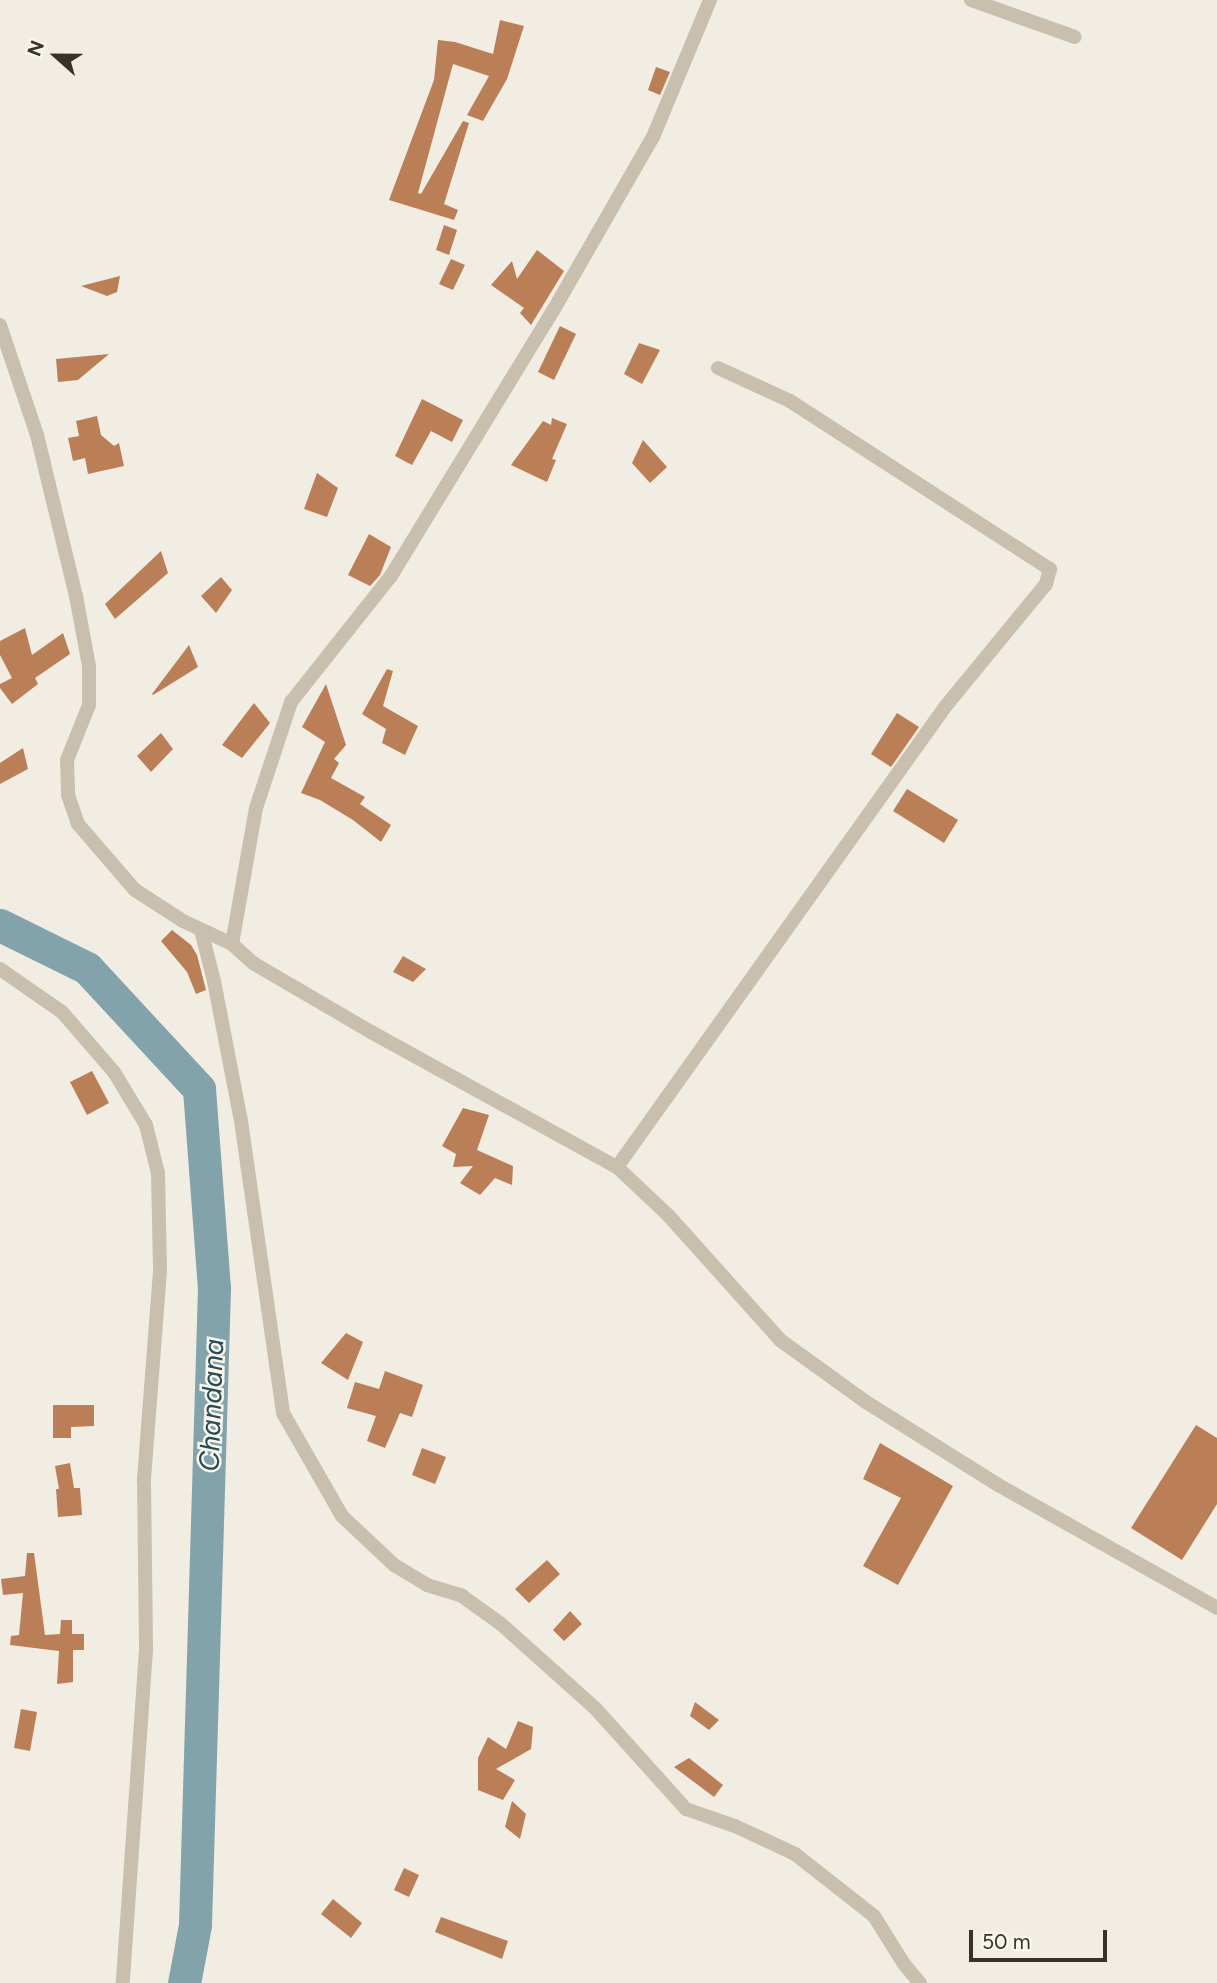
<!DOCTYPE html>
<html>
<head>
<meta charset="utf-8">
<style>
  body { margin:0 }
  #map { position:relative; width:1217px; height:1983px; overflow:hidden; background:#f1ede2; font-family:Figtree,sans-serif }
  div>[style] { position:absolute }
  .river>* { height:33px; margin:-16.5px; padding:0 16.5px; transform-origin:16.5px; border-radius:16.5px; background:#83a3ac }
  .building>* { inset:0; background:#ba7f56 }
  .minor>* { height:14px; margin:-7px; padding:0 7px; transform-origin:7px; border-radius:7px; background:#c9bfae }
  span { translate:-50% -50%; white-space:nowrap; text-align:center; line-height:1.15; -webkit-text-stroke:5px #f9f6ee; paint-order:stroke }
  .water-label { font-size:28px; color:#254b56; font-style:italic }
  .north { position:absolute; left:21px; top:21px; width:70px; height:70px; -webkit-text-stroke:5px #f9f6ee; paint-order:stroke; rotate:291deg; font-size:19px; font-weight:700; line-height:28px; text-align:center; color:#38322c }
  .north::after { content:''; display:block; margin:auto; width:24px; height:32px; background:#38322c; clip-path:polygon(50% 0,100% 100%,50% 72%,0 100%) }
  .scale { position:absolute; left:969px; top:1930px; width:138px; height:32px; box-sizing:border-box; border:4px solid #38322c; border-top:0; padding-left:9px; font-size:21px; line-height:24px; white-space:nowrap; color:#38322c; -webkit-text-stroke:5px #f9f6ee; paint-order:stroke }
</style>
</head>
<body>
<div id="map">
  <div class="river">
    <div style="left:0;top:925px;width:97px;rotate:26.3deg"></div>
    <div style="left:87px;top:968px;width:165px;rotate:47.2deg"></div>
    <div style="left:199px;top:1089px;width:200px;rotate:85.7deg"></div>
    <div style="left:214px;top:1288px;width:637px;rotate:91.71deg"></div>
    <div style="left:195px;top:1925px;width:59px;rotate:100.7deg"></div>
  </div>
  <div class="building">
    <div style="clip-path:polygon(500px 20px,524px 26px,507px 79px,483px 121px,467px 115px,489px 76px,453px 64px,418px 193px,421px 194px,463px 121px,469px 123px,444px 204px,458px 210px,454px 220px,389px 200px,434px 80px,438px 40px,455px 42px,493px 54px)"></div>
    <div style="clip-path:polygon(656px 67px,670px 72px,660px 95px,648px 90px)"></div>
    <div style="clip-path:polygon(444px 225px,457px 230px,449px 255px,436px 250px)"></div>
    <div style="clip-path:polygon(537px 250px,564px 271px,531px 325px,520px 313px,524px 308px,491px 285px,512px 261px,517px 279px)"></div>
    <div style="clip-path:polygon(451px 259px,465px 265px,453px 290px,439px 284px)"></div>
    <div style="clip-path:polygon(120px 276px,117px 292px,107px 296px,81px 286px)"></div>
    <div style="clip-path:polygon(560px 326px,576px 334px,554px 380px,538px 372px)"></div>
    <div style="clip-path:polygon(639px 343px,660px 350px,642px 384px,624px 374px)"></div>
    <div style="clip-path:polygon(109px 354px,78px 380px,58px 382px,56px 359px)"></div>
    <div style="clip-path:polygon(422px 399px,463px 420px,452px 442px,431px 431px,412px 465px,395px 456px)"></div>
    <div style="clip-path:polygon(97px 416px,101px 435px,114px 446px,119px 443px,124px 466px,88px 474px,85px 458px,73px 461px,68px 438px,79px 436px,76px 421px)"></div>
    <div style="clip-path:polygon(552px 418px,567px 424px,552px 459px,556px 460px,547px 482px,511px 465px,543px 421px,551px 425px)"></div>
    <div style="clip-path:polygon(643px 440px,667px 467px,650px 483px,632px 463px)"></div>
    <div style="clip-path:polygon(317px 473px,338px 488px,327px 517px,304px 509px)"></div>
    <div style="clip-path:polygon(369px 534px,391px 547px,380px 575px,370px 586px,348px 575px)"></div>
    <div style="clip-path:polygon(161px 551px,168px 573px,115px 619px,105px 604px)"></div>
    <div style="clip-path:polygon(221px 577px,232px 590px,216px 613px,201px 596px)"></div>
    <div style="clip-path:polygon(25px 628px,32px 655px,63px 633px,70px 654px,35px 678px,38px 684px,12px 704px,0 688px,0 684px,12px 678px,0 655px,0 641px)"></div>
    <div style="clip-path:polygon(189px 645px,198px 667px,153px 695px,152px 694px)"></div>
    <div style="clip-path:polygon(387px 669px,393px 671px,383px 706px,418px 726px,405px 755px,382px 743px,386px 729px,362px 714px)"></div>
    <div style="clip-path:polygon(326px 684px,346px 745px,334px 759px,339px 763px,331px 778px,365px 797px,360px 804px,391px 825px,381px 842px,353px 820px,320px 800px,301px 793px,325px 742px,302px 727px)"></div>
    <div style="clip-path:polygon(254px 703px,270px 723px,242px 758px,222px 745px)"></div>
    <div style="clip-path:polygon(897px 713px,919px 727px,891px 767px,871px 754px)"></div>
    <div style="clip-path:polygon(161px 733px,173px 749px,151px 772px,137px 756px)"></div>
    <div style="clip-path:polygon(23px 748px,28px 769px,0 784px,0 763px)"></div>
    <div style="clip-path:polygon(907px 789px,958px 820px,944px 843px,893px 811px)"></div>
    <div style="clip-path:polygon(172px 930px,191px 945px,197px 955px,206px 990px,196px 994px,187px 972px,161px 941px)"></div>
    <div style="clip-path:polygon(403px 956px,426px 969px,413px 982px,393px 972px)"></div>
    <div style="clip-path:polygon(92px 1071px,109px 1103px,87px 1115px,70px 1082px)"></div>
    <div style="clip-path:polygon(463px 1108px,489px 1115px,477px 1150px,513px 1166px,512px 1185px,495px 1178px,480px 1195px,460px 1183px,473px 1166px,453px 1167px,456px 1154px,442px 1146px)"></div>
    <div style="clip-path:polygon(346px 1333px,363px 1342px,348px 1380px,321px 1363px)"></div>
    <div style="clip-path:polygon(385px 1371px,423px 1385px,412px 1417px,400px 1413px,385px 1448px,367px 1441px,376px 1416px,347px 1408px,355px 1382px,379px 1389px)"></div>
    <div style="clip-path:polygon(53px 1405px,94px 1405px,94px 1426px,71px 1427px,71px 1438px,53px 1438px)"></div>
    <div style="clip-path:polygon(1196px 1425px,1217px 1438px,1217px 1504px,1182px 1560px,1131px 1528px)"></div>
    <div style="clip-path:polygon(880px 1443px,953px 1486px,898px 1585px,863px 1566px,901px 1498px,863px 1479px)"></div>
    <div style="clip-path:polygon(422px 1448px,446px 1457px,435px 1484px,412px 1475px)"></div>
    <div style="clip-path:polygon(70px 1463px,74px 1488px,80px 1488px,82px 1515px,58px 1517px,56px 1489px,59px 1489px,55px 1466px)"></div>
    <div style="clip-path:polygon(27px 1553px,34px 1553px,45px 1635px,60px 1634px,61px 1620px,72px 1620px,72px 1634px,84px 1634px,84px 1650px,73px 1650px,73px 1682px,57px 1684px,59px 1651px,10px 1645px,11px 1636px,19px 1635px,23px 1593px,3px 1595px,1px 1579px,25px 1576px)"></div>
    <div style="clip-path:polygon(547px 1560px,560px 1574px,529px 1603px,515px 1589px)"></div>
    <div style="clip-path:polygon(570px 1611px,582px 1624px,564px 1641px,553px 1630px)"></div>
    <div style="clip-path:polygon(695px 1702px,719px 1720px,709px 1730px,690px 1716px)"></div>
    <div style="clip-path:polygon(21px 1709px,37px 1712px,30px 1751px,14px 1748px)"></div>
    <div style="clip-path:polygon(518px 1721px,533px 1727px,531px 1749px,496px 1769px,515px 1780px,503px 1800px,478px 1790px,478px 1758px,488px 1737px,506px 1749px)"></div>
    <div style="clip-path:polygon(689px 1758px,723px 1785px,714px 1797px,674px 1767px)"></div>
    <div style="clip-path:polygon(512px 1801px,526px 1814px,520px 1839px,505px 1827px)"></div>
    <div style="clip-path:polygon(404px 1868px,419px 1875px,409px 1897px,394px 1890px)"></div>
    <div style="clip-path:polygon(333px 1899px,362px 1923px,351px 1938px,321px 1914px)"></div>
    <div style="clip-path:polygon(441px 1917px,508px 1941px,502px 1959px,435px 1932px)"></div>
  </div>
  <div class="minor">
    <div style="left:971px;top:0;width:110px;rotate:19.6deg"></div>
    <div style="left:0;top:325px;width:116px;rotate:71.4deg"></div>
    <div style="left:37px;top:435px;width:166px;rotate:76.4deg"></div>
    <div style="left:76px;top:596px;width:71px;rotate:79.5deg"></div>
    <div style="left:89px;top:666px;width:39px;rotate:90deg"></div>
    <div style="left:89px;top:705px;width:59px;rotate:111.8deg"></div>
    <div style="left:67px;top:760px;width:35px;rotate:88deg"></div>
    <div style="left:68px;top:795px;width:31px;rotate:71deg"></div>
    <div style="left:78px;top:824px;width:87px;rotate:49.2deg"></div>
    <div style="left:135px;top:890px;width:57px;rotate:32.9deg"></div>
    <div style="left:183px;top:921px;width:54px;rotate:25.1deg"></div>
    <div style="left:232px;top:944px;width:28px;rotate:42deg"></div>
    <div style="left:253px;top:963px;width:137px;rotate:30.3deg"></div>
    <div style="left:371px;top:1032px;width:281px;rotate:28.8deg"></div>
    <div style="left:718px;top:368px;width:79px;rotate:24.6deg"></div>
    <div style="left:790px;top:401px;width:310px;rotate:32.9deg"></div>
    <div style="left:1050px;top:569px;width:16px;rotate:105deg"></div>
    <div style="left:1046px;top:584px;width:159px;rotate:129.4deg"></div>
    <div style="left:945px;top:707px;width:565px;rotate:125.49deg"></div>
    <div style="left:617px;top:1167px;width:70px;rotate:43.3deg"></div>
    <div style="left:668px;top:1215px;width:168px;rotate:48.1deg"></div>
    <div style="left:780px;top:1340px;width:106px;rotate:35.8deg"></div>
    <div style="left:866px;top:1402px;width:158px;rotate:32.1deg"></div>
    <div style="left:1000px;top:1486px;width:249px;rotate:29.3deg"></div>
    <div style="left:201px;top:930px;width:53px;rotate:75.7deg"></div>
    <div style="left:214px;top:981px;width:143px;rotate:79.1deg"></div>
    <div style="left:241px;top:1121px;width:295px;rotate:81.8deg"></div>
    <div style="left:283px;top:1413px;width:119px;rotate:60.2deg"></div>
    <div style="left:342px;top:1516px;width:71px;rotate:43.3deg"></div>
    <div style="left:394px;top:1565px;width:39px;rotate:31deg"></div>
    <div style="left:427px;top:1585px;width:37px;rotate:17deg"></div>
    <div style="left:462px;top:1596px;width:48px;rotate:35.7deg"></div>
    <div style="left:501px;top:1624px;width:126px;rotate:41.8deg"></div>
    <div style="left:595px;top:1708px;width:136px;rotate:48deg"></div>
    <div style="left:686px;top:1809px;width:52px;rotate:19.1deg"></div>
    <div style="left:735px;top:1826px;width:66px;rotate:25deg"></div>
    <div style="left:795px;top:1854px;width:100px;rotate:38.1deg"></div>
    <div style="left:874px;top:1916px;width:57px;rotate:58deg"></div>
    <div style="left:904px;top:1964px;width:25px;rotate:50deg"></div>
    <div style="left:232px;top:944px;width:138px;rotate:-80deg"></div>
    <div style="left:256px;top:808px;width:112px;rotate:-71.7deg"></div>
    <div style="left:291px;top:702px;width:161px;rotate:-51.6deg"></div>
    <div style="left:391px;top:576px;width:313px;rotate:-58.6deg"></div>
    <div style="left:554px;top:309px;width:198px;rotate:-60.1deg"></div>
    <div style="left:653px;top:137px;width:148px;rotate:-67.4deg"></div>
    <div style="left:0;top:969px;width:75px;rotate:34.7deg"></div>
    <div style="left:62px;top:1012px;width:79px;rotate:49.1deg"></div>
    <div style="left:114px;top:1072px;width:62px;rotate:58.9deg"></div>
    <div style="left:146px;top:1125px;width:49px;rotate:76deg"></div>
    <div style="left:158px;top:1173px;width:98px;rotate:88.8deg"></div>
    <div style="left:160px;top:1271px;width:211px;rotate:94.4deg"></div>
    <div style="left:144px;top:1481px;width:169px;rotate:89.3deg"></div>
    <div style="left:146px;top:1650px;width:334px;rotate:94deg"></div>
  </div>
  <div class="water-label">
    <span style="left:211px;top:1405px;rotate:-88deg">Chandana</span>
  </div>
  <div class="north">N</div>
  <div class="scale">50 m</div>
</div>
</body>
</html>
